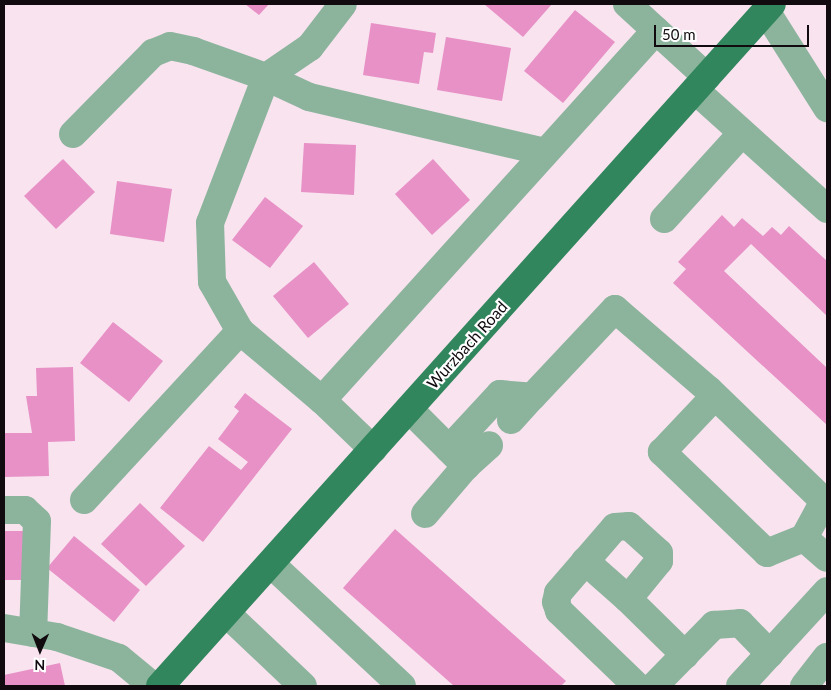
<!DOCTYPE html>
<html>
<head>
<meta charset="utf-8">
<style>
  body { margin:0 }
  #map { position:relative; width:831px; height:690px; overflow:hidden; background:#f8e3ef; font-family:Lato,sans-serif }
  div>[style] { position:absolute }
  .building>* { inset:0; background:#e791c6 }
  .minor>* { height:28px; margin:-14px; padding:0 14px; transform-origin:14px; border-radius:14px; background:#8cb49d }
  .major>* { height:28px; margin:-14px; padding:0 14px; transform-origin:14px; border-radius:14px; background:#32865d }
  span { translate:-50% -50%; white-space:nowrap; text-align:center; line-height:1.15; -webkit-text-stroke:4.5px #fff; paint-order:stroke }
  .street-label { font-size:16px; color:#110b0f }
  .frame { position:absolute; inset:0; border:5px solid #110b0f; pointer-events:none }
  .north { position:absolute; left:15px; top:625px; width:50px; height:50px; -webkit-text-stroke:4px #fff; paint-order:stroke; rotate:181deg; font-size:14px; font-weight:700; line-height:20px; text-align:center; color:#110b0f }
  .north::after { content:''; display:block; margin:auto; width:18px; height:22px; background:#110b0f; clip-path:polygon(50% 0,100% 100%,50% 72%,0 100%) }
  .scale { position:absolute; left:654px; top:25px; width:155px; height:22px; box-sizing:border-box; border:2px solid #110b0f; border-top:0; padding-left:6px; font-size:15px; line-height:18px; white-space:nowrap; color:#110b0f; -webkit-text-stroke:4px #fff; paint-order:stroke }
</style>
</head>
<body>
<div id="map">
  <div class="building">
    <div style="clip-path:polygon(245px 4px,269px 4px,259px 15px)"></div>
    <div style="clip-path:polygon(484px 4px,552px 4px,523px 37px)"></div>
    <div style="clip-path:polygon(575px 10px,615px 42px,563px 103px,524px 71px)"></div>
    <div style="clip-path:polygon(371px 23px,436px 33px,433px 53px,424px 52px,419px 84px,363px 75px)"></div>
    <div style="clip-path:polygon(446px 37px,511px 48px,502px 101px,437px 90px)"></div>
    <div style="clip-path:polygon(304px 143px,356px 145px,354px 195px,301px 192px)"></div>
    <div style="clip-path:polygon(63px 159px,95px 192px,56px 229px,24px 196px)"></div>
    <div style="clip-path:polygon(433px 159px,470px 200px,432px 235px,395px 194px)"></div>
    <div style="clip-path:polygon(117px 181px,172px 189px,164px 242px,110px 234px)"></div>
    <div style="clip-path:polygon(265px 197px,303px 226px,270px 268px,232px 240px)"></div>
    <div style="clip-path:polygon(722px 215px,734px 227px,742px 218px,763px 236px,772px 227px,781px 235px,789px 226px,827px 261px,827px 316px,751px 244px,724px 271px,827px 368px,827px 425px,673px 283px,686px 269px,678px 262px)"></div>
    <div style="clip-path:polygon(314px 262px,349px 304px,308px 338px,273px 296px)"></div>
    <div style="clip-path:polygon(113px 322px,163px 361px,129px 402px,80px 363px)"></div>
    <div style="clip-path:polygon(73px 367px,75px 441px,48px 442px,49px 476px,4px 477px,4px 433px,32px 433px,26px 396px,37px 396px,36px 368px)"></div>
    <div style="clip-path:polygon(245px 393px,292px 429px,203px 542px,160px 508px,209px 446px,241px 470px,248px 462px,218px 439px,239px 411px,234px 407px)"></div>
    <div style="clip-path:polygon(140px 503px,185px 546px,146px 586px,101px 544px)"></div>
    <div style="clip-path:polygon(395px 529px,566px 681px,561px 686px,454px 686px,343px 588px)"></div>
    <div style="clip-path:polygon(4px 531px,26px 531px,27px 580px,4px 580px)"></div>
    <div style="clip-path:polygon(74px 536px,140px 590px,114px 622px,47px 568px)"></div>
    <div style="clip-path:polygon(60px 663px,65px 686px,4px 686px,4px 675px)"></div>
  </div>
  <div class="minor">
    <div style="left:627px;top:4px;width:108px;rotate:42.4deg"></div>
    <div style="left:766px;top:11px;width:115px;rotate:57.8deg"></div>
    <div style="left:695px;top:90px;width:178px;rotate:42deg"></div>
    <div style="left:73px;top:134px;width:114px;rotate:-45.4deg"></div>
    <div style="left:153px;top:53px;width:18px;rotate:-22deg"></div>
    <div style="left:170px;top:46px;width:24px;rotate:12deg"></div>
    <div style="left:193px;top:51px;width:77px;rotate:19.6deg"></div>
    <div style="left:266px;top:77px;width:53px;rotate:-34.3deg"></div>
    <div style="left:310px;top:47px;width:54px;rotate:-52.5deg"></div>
    <div style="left:664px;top:219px;width:116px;rotate:-47.8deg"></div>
    <div style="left:240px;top:331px;width:56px;rotate:-119.7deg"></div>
    <div style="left:212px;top:282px;width:59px;rotate:-91.9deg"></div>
    <div style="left:210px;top:223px;width:156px;rotate:-69deg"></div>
    <div style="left:266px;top:77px;width:47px;rotate:24.9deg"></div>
    <div style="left:309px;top:97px;width:242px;rotate:13.1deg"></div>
    <div style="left:322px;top:400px;width:71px;rotate:43.9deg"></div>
    <div style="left:409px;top:409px;width:81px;rotate:45deg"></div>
    <div style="left:466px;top:466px;width:63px;rotate:130.5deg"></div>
    <div style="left:511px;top:420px;width:31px;rotate:-48deg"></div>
    <div style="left:449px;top:449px;width:75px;rotate:-47.2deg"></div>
    <div style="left:500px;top:394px;width:32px;rotate:5deg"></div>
    <div style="left:532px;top:397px;width:121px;rotate:-46.7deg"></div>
    <div style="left:615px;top:309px;width:124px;rotate:40.8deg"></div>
    <div style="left:709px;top:390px;width:160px;rotate:44deg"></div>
    <div style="left:824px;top:501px;width:42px;rotate:118.4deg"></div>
    <div style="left:804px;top:538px;width:40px;rotate:158deg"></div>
    <div style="left:767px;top:553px;width:146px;rotate:-136.1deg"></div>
    <div style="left:662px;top:452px;width:77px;rotate:-46.6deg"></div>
    <div style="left:466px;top:466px;width:31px;rotate:-42deg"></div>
    <div style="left:84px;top:500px;width:230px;rotate:-47.3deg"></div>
    <div style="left:240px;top:331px;width:107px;rotate:40.1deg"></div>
    <div style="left:322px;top:400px;width:498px;rotate:-47.9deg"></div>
    <div style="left:4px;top:510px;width:21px"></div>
    <div style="left:25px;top:510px;width:16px;rotate:43deg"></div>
    <div style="left:37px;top:521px;width:112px;rotate:92deg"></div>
    <div style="left:804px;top:538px;width:30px;rotate:41deg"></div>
    <div style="left:585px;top:561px;width:57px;rotate:41.5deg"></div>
    <div style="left:271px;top:564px;width:179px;rotate:43deg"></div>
    <div style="left:226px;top:613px;width:106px;rotate:43.5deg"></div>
    <div style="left:4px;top:628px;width:54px;rotate:9.6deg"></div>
    <div style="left:57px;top:637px;width:65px;rotate:18.7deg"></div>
    <div style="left:119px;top:658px;width:44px;rotate:39.5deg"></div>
    <div style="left:637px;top:686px;width:108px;rotate:-136.1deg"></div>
    <div style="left:559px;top:611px;width:9px;rotate:-108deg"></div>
    <div style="left:556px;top:602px;width:9px;rotate:-77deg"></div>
    <div style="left:558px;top:593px;width:87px;rotate:-49.2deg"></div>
    <div style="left:615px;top:527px;width:14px;rotate:-4deg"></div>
    <div style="left:629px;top:526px;width:40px;rotate:42deg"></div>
    <div style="left:659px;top:553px;width:8px;rotate:90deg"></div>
    <div style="left:659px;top:561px;width:49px;rotate:129.2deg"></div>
    <div style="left:628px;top:599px;width:80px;rotate:44.5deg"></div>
    <div style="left:654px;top:686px;width:86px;rotate:-45.5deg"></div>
    <div style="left:714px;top:625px;width:26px;rotate:-4deg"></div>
    <div style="left:740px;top:623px;width:43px;rotate:45.9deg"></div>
    <div style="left:740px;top:686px;width:129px;rotate:-47.5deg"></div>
    <div style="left:804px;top:686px;width:37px;rotate:-52deg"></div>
  </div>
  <div class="major">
    <div style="left:160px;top:686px;width:916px;rotate:-48.1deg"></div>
  </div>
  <div class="street-label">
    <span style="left:467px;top:345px;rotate:-48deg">Wurzbach Road</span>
  </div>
  <div class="frame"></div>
  <div class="north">N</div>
  <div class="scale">50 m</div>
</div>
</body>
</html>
